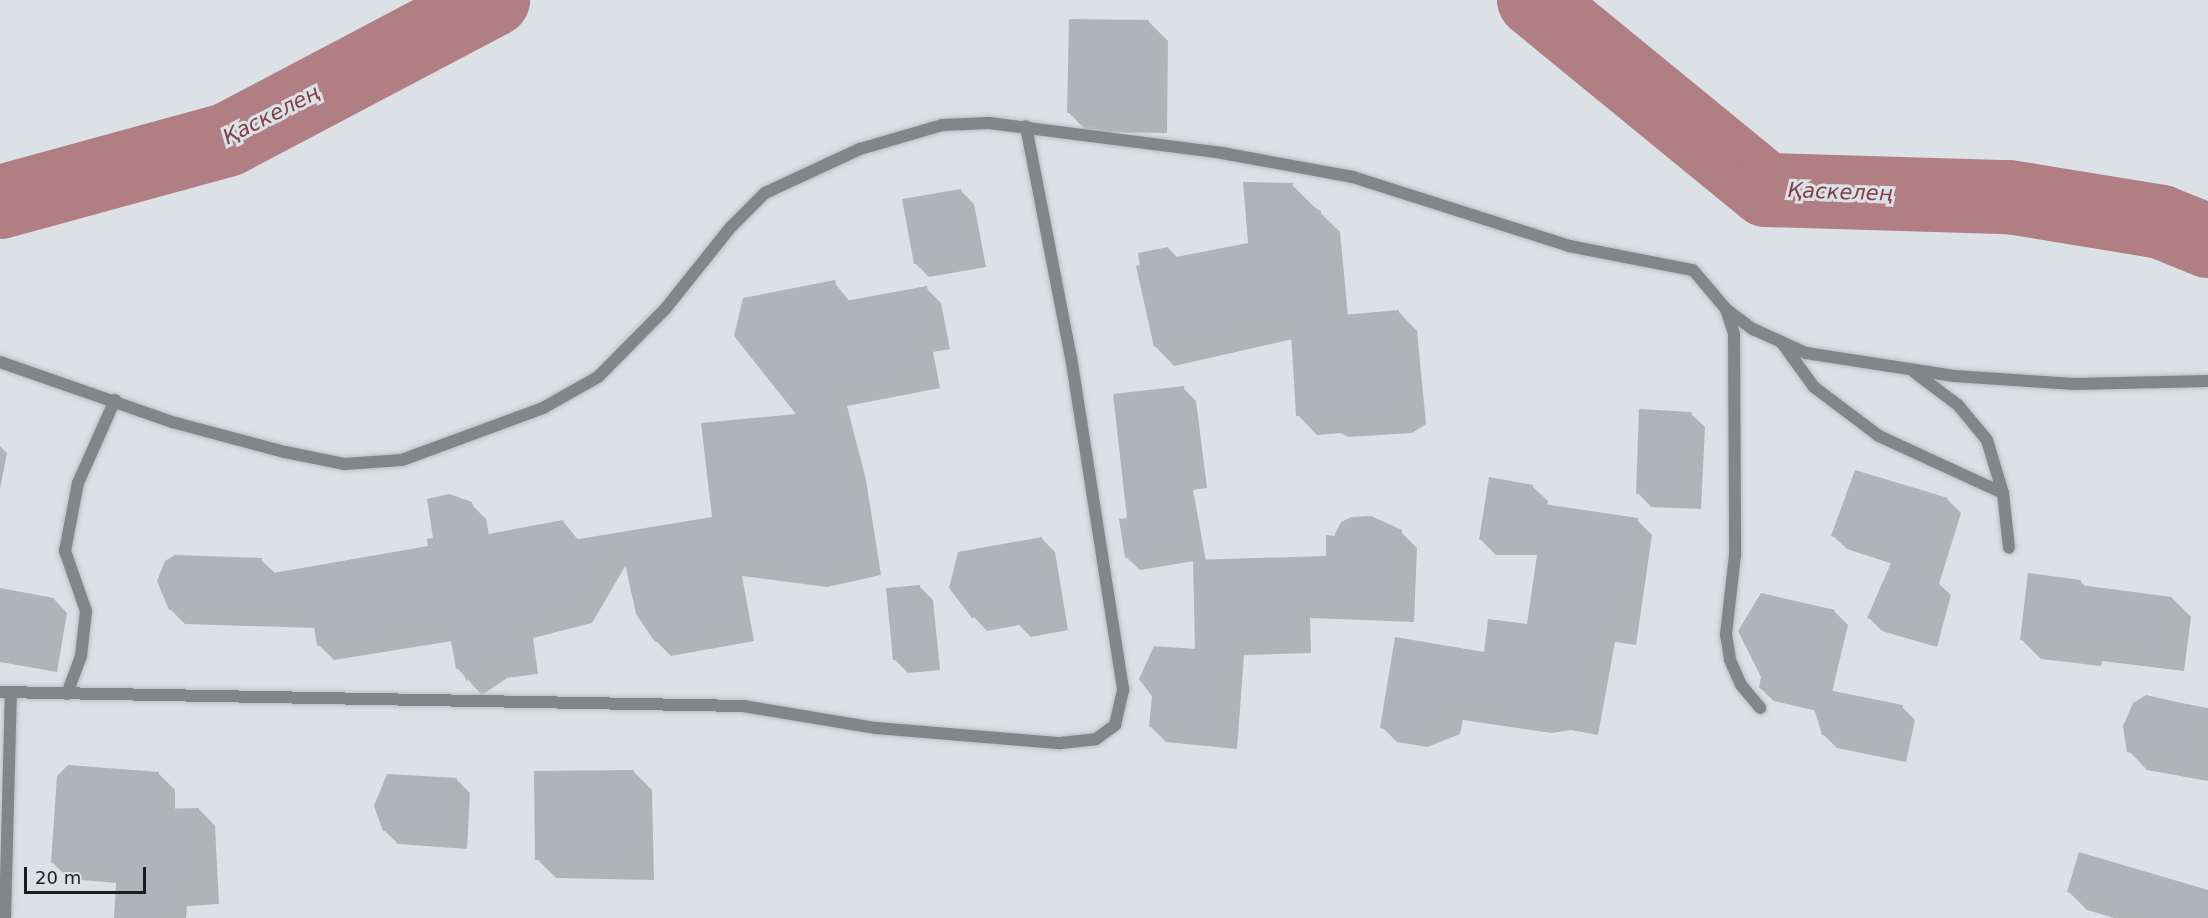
<!DOCTYPE html>
<html>
<head>
<meta charset="utf-8">
<style>
  body { margin:0 }
  #map { position:relative; width:2208px; height:918px; overflow:hidden; background:#dce1e5; font-family:"DejaVu Sans",sans-serif }
  div>[style] { position:absolute }
  .shadow>* { inset:0; background:#0003 }
  .river>* { height:74px; margin:-37px; padding:0 37px; transform-origin:37px; border-radius:37px; background:#b07e83 }
  .building>* { inset:0; background:#b0b4b8 }
  .roads { filter:drop-shadow(0 0 2px #b9bec1) drop-shadow(0 0 2px #b9bec1) }
  .minor>* { height:12px; margin:-6px; padding:0 6px; transform-origin:6px; border-radius:6px; background:#838587 }
  span { translate:-50% -50%; white-space:nowrap; text-align:center; line-height:1.15; -webkit-text-stroke:6px #dce1e5; paint-order:stroke }
  .water-label { font-size:21px; color:#823e48; font-style:italic }
  .scale { position:absolute; left:24px; top:867px; width:122px; height:27px; box-sizing:border-box; border:3px solid #1c1d1f; border-top:0; padding-left:8px; font-size:18px; line-height:21px; white-space:nowrap; color:#1c1d1f; -webkit-text-stroke:4px #dce1e5; paint-order:stroke }
</style>
</head>
<body>
<div id="map">
  <div class="shadow">
    <div style="clip-path:polygon(1149px 22px,1168px 41px,1167px 133px,1088px 132px,1069px 113px)"></div>
    <div style="clip-path:polygon(1292px 185px,1340px 232px,1348px 316px,1398px 311px,1417px 331px,1426px 424px,1412px 433px,1348px 437px,1341px 433px,1317px 435px,1298px 415px,1293px 339px,1174px 366px,1155px 346px,1168px 248px,1178px 258px,1249px 244px)"></div>
    <div style="clip-path:polygon(961px 191px,974px 204px,986px 267px,929px 277px,915px 263px)"></div>
    <div style="clip-path:polygon(834px 282px,850px 302px,926px 288px,941px 303px,950px 349px,933px 352px,940px 388px,847px 406px,866px 480px,881px 575px,827px 587px,742px 576px,754px 641px,671px 656px,656px 641px,627px 563px,592px 623px,533px 638px,538px 674px,507px 678px,482px 695px,457px 668px,452px 641px,334px 660px,319px 645px,316px 628px,185px 624px,170px 609px,261px 560px,276px 574px,429px 547px,471px 504px,486px 519px,489px 535px,563px 521px,579px 541px,714px 518px,799px 415px)"></div>
    <div style="clip-path:polygon(1183px 388px,1196px 401px,1207px 488px,1193px 490px,1206px 561px,1327px 558px,1401px 532px,1417px 548px,1414px 622px,1310px 618px,1311px 653px,1244px 655px,1237px 749px,1166px 742px,1150px 726px,1196px 650px,1194px 561px,1140px 570px,1126px 557px,1129px 519px)"></div>
    <div style="clip-path:polygon(1691px 414px,1705px 427px,1701px 509px,1651px 507px,1638px 493px)"></div>
    <div style="clip-path:polygon(0 446px,7px 453px,0 489px)"></div>
    <div style="clip-path:polygon(1856px 472px,1948px 500px,1961px 513px,1939px 584px,1951px 595px,1937px 647px,1882px 631px,1869px 618px,1893px 564px,1847px 549px,1833px 536px)"></div>
    <div style="clip-path:polygon(1532px 486px,1548px 501px,1547px 506px,1637px 520px,1652px 535px,1636px 645px,1615px 642px,1598px 735px,1571px 730px,1552px 733px,1463px 720px,1460px 734px,1427px 747px,1397px 742px,1382px 727px,1528px 626px,1538px 555px,1496px 555px,1481px 540px)"></div>
    <div style="clip-path:polygon(1042px 539px,1055px 552px,1068px 630px,1031px 637px,1019px 625px,987px 631px,974px 617px)"></div>
    <div style="clip-path:polygon(2080px 581px,2087px 588px,2172px 598px,2191px 617px,2184px 671px,2102px 661px,2101px 666px,2041px 659px,2022px 640px)"></div>
    <div style="clip-path:polygon(919px 586px,933px 600px,940px 670px,908px 673px,894px 659px)"></div>
    <div style="clip-path:polygon(0 590px,54px 599px,67px 613px,57px 672px,0 662px)"></div>
    <div style="clip-path:polygon(1835px 612px,1848px 625px,1832px 692px,1902px 707px,1915px 720px,1906px 762px,1837px 748px,1823px 734px,1817px 711px,1774px 701px,1760px 688px,1763px 677px)"></div>
    <div style="clip-path:polygon(2147px 697px,2208px 708px,2208px 781px,2147px 770px,2129px 751px)"></div>
    <div style="clip-path:polygon(633px 771px,652px 790px,654px 880px,556px 878px,537px 859px)"></div>
    <div style="clip-path:polygon(158px 773px,175px 790px,175px 810px,199px 809px,215px 826px,219px 904px,187px 906px,186px 918px,115px 918px,118px 883px,69px 879px,52px 862px)"></div>
    <div style="clip-path:polygon(457px 780px,470px 793px,467px 849px,398px 844px,384px 830px)"></div>
    <div style="clip-path:polygon(2069px 892px,2208px 892px,2208px 918px,2114px 918px,2087px 910px)"></div>
  </div>
  <div class="river">
    <div style="left:1534px;top:0;width:300px;rotate:39.3deg"></div>
    <div style="left:1766px;top:190px;width:243px;rotate:1.7deg"></div>
    <div style="left:2009px;top:197px;width:154px;rotate:9.3deg"></div>
    <div style="left:2161px;top:222px;width:51px;rotate:22deg"></div>
    <div style="left:0;top:202px;width:235px;rotate:-15.3deg"></div>
    <div style="left:227px;top:140px;width:301px;rotate:-27.8deg"></div>
  </div>
  <div class="building">
    <div style="clip-path:polygon(1069px 19px,1149px 20px,1148px 114px,1067px 113px)"></div>
    <div style="clip-path:polygon(1243px 182px,1293px 183px,1293px 195px,1321px 211px,1331px 316px,1399px 310px,1407px 405px,1392px 414px,1327px 418px,1321px 415px,1296px 416px,1290px 316px,1154px 347px,1136px 266px,1140px 265px,1138px 253px,1168px 247px,1171px 258px,1248px 243px)"></div>
    <div style="clip-path:polygon(961px 189px,973px 254px,914px 264px,902px 199px)"></div>
    <div style="clip-path:polygon(835px 280px,840px 302px,927px 286px,936px 334px,919px 337px,926px 373px,833px 391px,852px 464px,867px 560px,812px 573px,728px 562px,740px 626px,655px 642px,636px 614px,619px 536px,577px 609px,519px 623px,524px 659px,491px 663px,466px 681px,463px 668px,456px 669px,448px 624px,317px 646px,312px 614px,169px 610px,157px 581px,165px 561px,175px 555px,262px 558px,262px 575px,428px 546px,427px 539px,433px 538px,427px 499px,449px 494px,472px 502px,478px 536px,563px 520px,567px 541px,712px 517px,701px 423px,796px 414px,734px 336px,743px 298px)"></div>
    <div style="clip-path:polygon(1184px 386px,1194px 475px,1180px 477px,1193px 546px,1125px 558px,1119px 519px,1127px 518px,1113px 394px)"></div>
    <div style="clip-path:polygon(1639px 409px,1692px 412px,1688px 497px,1636px 494px)"></div>
    <div style="clip-path:polygon(1855px 470px,1948px 498px,1925px 576px,1938px 580px,1923px 634px,1867px 618px,1894px 556px,1831px 536px)"></div>
    <div style="clip-path:polygon(1489px 477px,1533px 485px,1530px 502px,1638px 518px,1621px 630px,1600px 627px,1583px 720px,1555px 715px,1536px 719px,1448px 705px,1446px 719px,1411px 733px,1380px 728px,1395px 637px,1484px 652px,1488px 619px,1527px 624px,1539px 541px,1479px 540px)"></div>
    <div style="clip-path:polygon(1371px 516px,1402px 530px,1399px 607px,1295px 603px,1296px 638px,1229px 640px,1221px 734px,1149px 727px,1152px 696px,1139px 679px,1154px 646px,1195px 649px,1193px 560px,1326px 556px,1326px 535px,1334px 536px,1341px 522px,1352px 517px)"></div>
    <div style="clip-path:polygon(1042px 537px,1056px 617px,1016px 624px,1013px 611px,972px 618px,949px 588px,958px 552px)"></div>
    <div style="clip-path:polygon(2028px 573px,2081px 580px,2080px 585px,2172px 597px,2166px 652px,2083px 642px,2082px 648px,2020px 640px)"></div>
    <div style="clip-path:polygon(920px 585px,927px 657px,893px 660px,886px 588px)"></div>
    <div style="clip-path:polygon(0 588px,54px 598px,44px 660px,0 652px)"></div>
    <div style="clip-path:polygon(1761px 593px,1835px 610px,1818px 688px,1903px 705px,1893px 750px,1822px 735px,1812px 701px,1759px 688px,1761px 677px,1738px 631px)"></div>
    <div style="clip-path:polygon(2146px 695px,2203px 708px,2190px 766px,2127px 752px,2123px 726px,2133px 703px)"></div>
    <div style="clip-path:polygon(68px 765px,159px 772px,159px 809px,199px 808px,202px 888px,171px 889px,169px 918px,114px 918px,117px 868px,51px 863px,57px 776px)"></div>
    <div style="clip-path:polygon(634px 770px,635px 861px,535px 860px,534px 771px)"></div>
    <div style="clip-path:polygon(387px 774px,457px 778px,454px 836px,383px 831px,374px 806px)"></div>
    <div style="clip-path:polygon(2079px 852px,2208px 890px,2208px 918px,2154px 918px,2067px 892px)"></div>
  </div>
  <div class="roads">
    <div class="minor">
      <div style="left:1726px;top:309px;width:26px;rotate:72deg"></div>
      <div style="left:1734px;top:334px;width:221px;rotate:89.7deg"></div>
      <div style="left:1735px;top:555px;width:80px;rotate:96.5deg"></div>
      <div style="left:1726px;top:634px;width:26px;rotate:81deg"></div>
      <div style="left:1730px;top:660px;width:27px;rotate:66deg"></div>
      <div style="left:1741px;top:685px;width:30px;rotate:50deg"></div>
      <div style="left:1782px;top:343px;width:54px;rotate:54deg"></div>
      <div style="left:1814px;top:387px;width:81px;rotate:37deg"></div>
      <div style="left:1879px;top:436px;width:136px;rotate:24.7deg"></div>
      <div style="left:0;top:362px;width:182px;rotate:19.2deg"></div>
      <div style="left:172px;top:422px;width:117px;rotate:14.9deg"></div>
      <div style="left:285px;top:452px;width:60px;rotate:11.5deg"></div>
      <div style="left:344px;top:464px;width:58px;rotate:-3.9deg"></div>
      <div style="left:402px;top:460px;width:150px;rotate:-20.2deg"></div>
      <div style="left:543px;top:408px;width:63px;rotate:-29.4deg"></div>
      <div style="left:598px;top:377px;width:97px;rotate:-45.4deg"></div>
      <div style="left:666px;top:308px;width:104px;rotate:-51.3deg"></div>
      <div style="left:731px;top:227px;width:48px;rotate:-45deg"></div>
      <div style="left:765px;top:193px;width:105px;rotate:-24.9deg"></div>
      <div style="left:860px;top:149px;width:85px;rotate:-16.3deg"></div>
      <div style="left:942px;top:125px;width:47px;rotate:-2.4deg"></div>
      <div style="left:989px;top:123px;width:235px;rotate:7.3deg"></div>
      <div style="left:1222px;top:153px;width:133px;rotate:10.4deg"></div>
      <div style="left:1353px;top:177px;width:227px;rotate:17.7deg"></div>
      <div style="left:1569px;top:246px;width:126px;rotate:11deg"></div>
      <div style="left:1693px;top:270px;width:51px;rotate:49.8deg"></div>
      <div style="left:1726px;top:309px;width:34px;rotate:37deg"></div>
      <div style="left:1753px;top:329px;width:58px;rotate:24.4deg"></div>
      <div style="left:1806px;top:353px;width:150px;rotate:8.8deg"></div>
      <div style="left:1954px;top:376px;width:120px;rotate:3.8deg"></div>
      <div style="left:2074px;top:384px;width:134px;rotate:-1.3deg"></div>
      <div style="left:1914px;top:372px;width:55px;rotate:36.9deg"></div>
      <div style="left:1958px;top:405px;width:45px;rotate:50.4deg"></div>
      <div style="left:1987px;top:440px;width:55px;rotate:73.2deg"></div>
      <div style="left:2003px;top:493px;width:55px;rotate:83.8deg"></div>
      <div style="left:0;top:692px;width:743px;rotate:1.08deg"></div>
      <div style="left:743px;top:706px;width:135px;rotate:9.4deg"></div>
      <div style="left:876px;top:728px;width:185px;rotate:4.7deg"></div>
      <div style="left:1060px;top:743px;width:36px;rotate:-6deg"></div>
      <div style="left:1096px;top:739px;width:24px;rotate:-36deg"></div>
      <div style="left:1115px;top:725px;width:37px;rotate:-77deg"></div>
      <div style="left:1123px;top:689px;width:335px;rotate:-98.9deg"></div>
      <div style="left:1071px;top:358px;width:236px;rotate:-101deg"></div>
      <div style="left:67px;top:694px;width:40px;rotate:-69.8deg"></div>
      <div style="left:81px;top:656px;width:45px;rotate:-83.7deg"></div>
      <div style="left:86px;top:611px;width:64px;rotate:-109.3deg"></div>
      <div style="left:65px;top:551px;width:69px;rotate:-79.2deg"></div>
      <div style="left:78px;top:483px;width:91px;rotate:-66deg"></div>
      <div style="left:5px;top:918px;width:224px;rotate:-88.5deg"></div>
    </div>
  </div>
  <div class="water-label">
    <span style="left:271px;top:115px;rotate:-27deg">Қаскелең</span>
    <span style="left:1840px;top:192px;rotate:2deg">Қаскелең</span>
  </div>
  <div class="scale">20 m</div>
</div>
</body>
</html>
